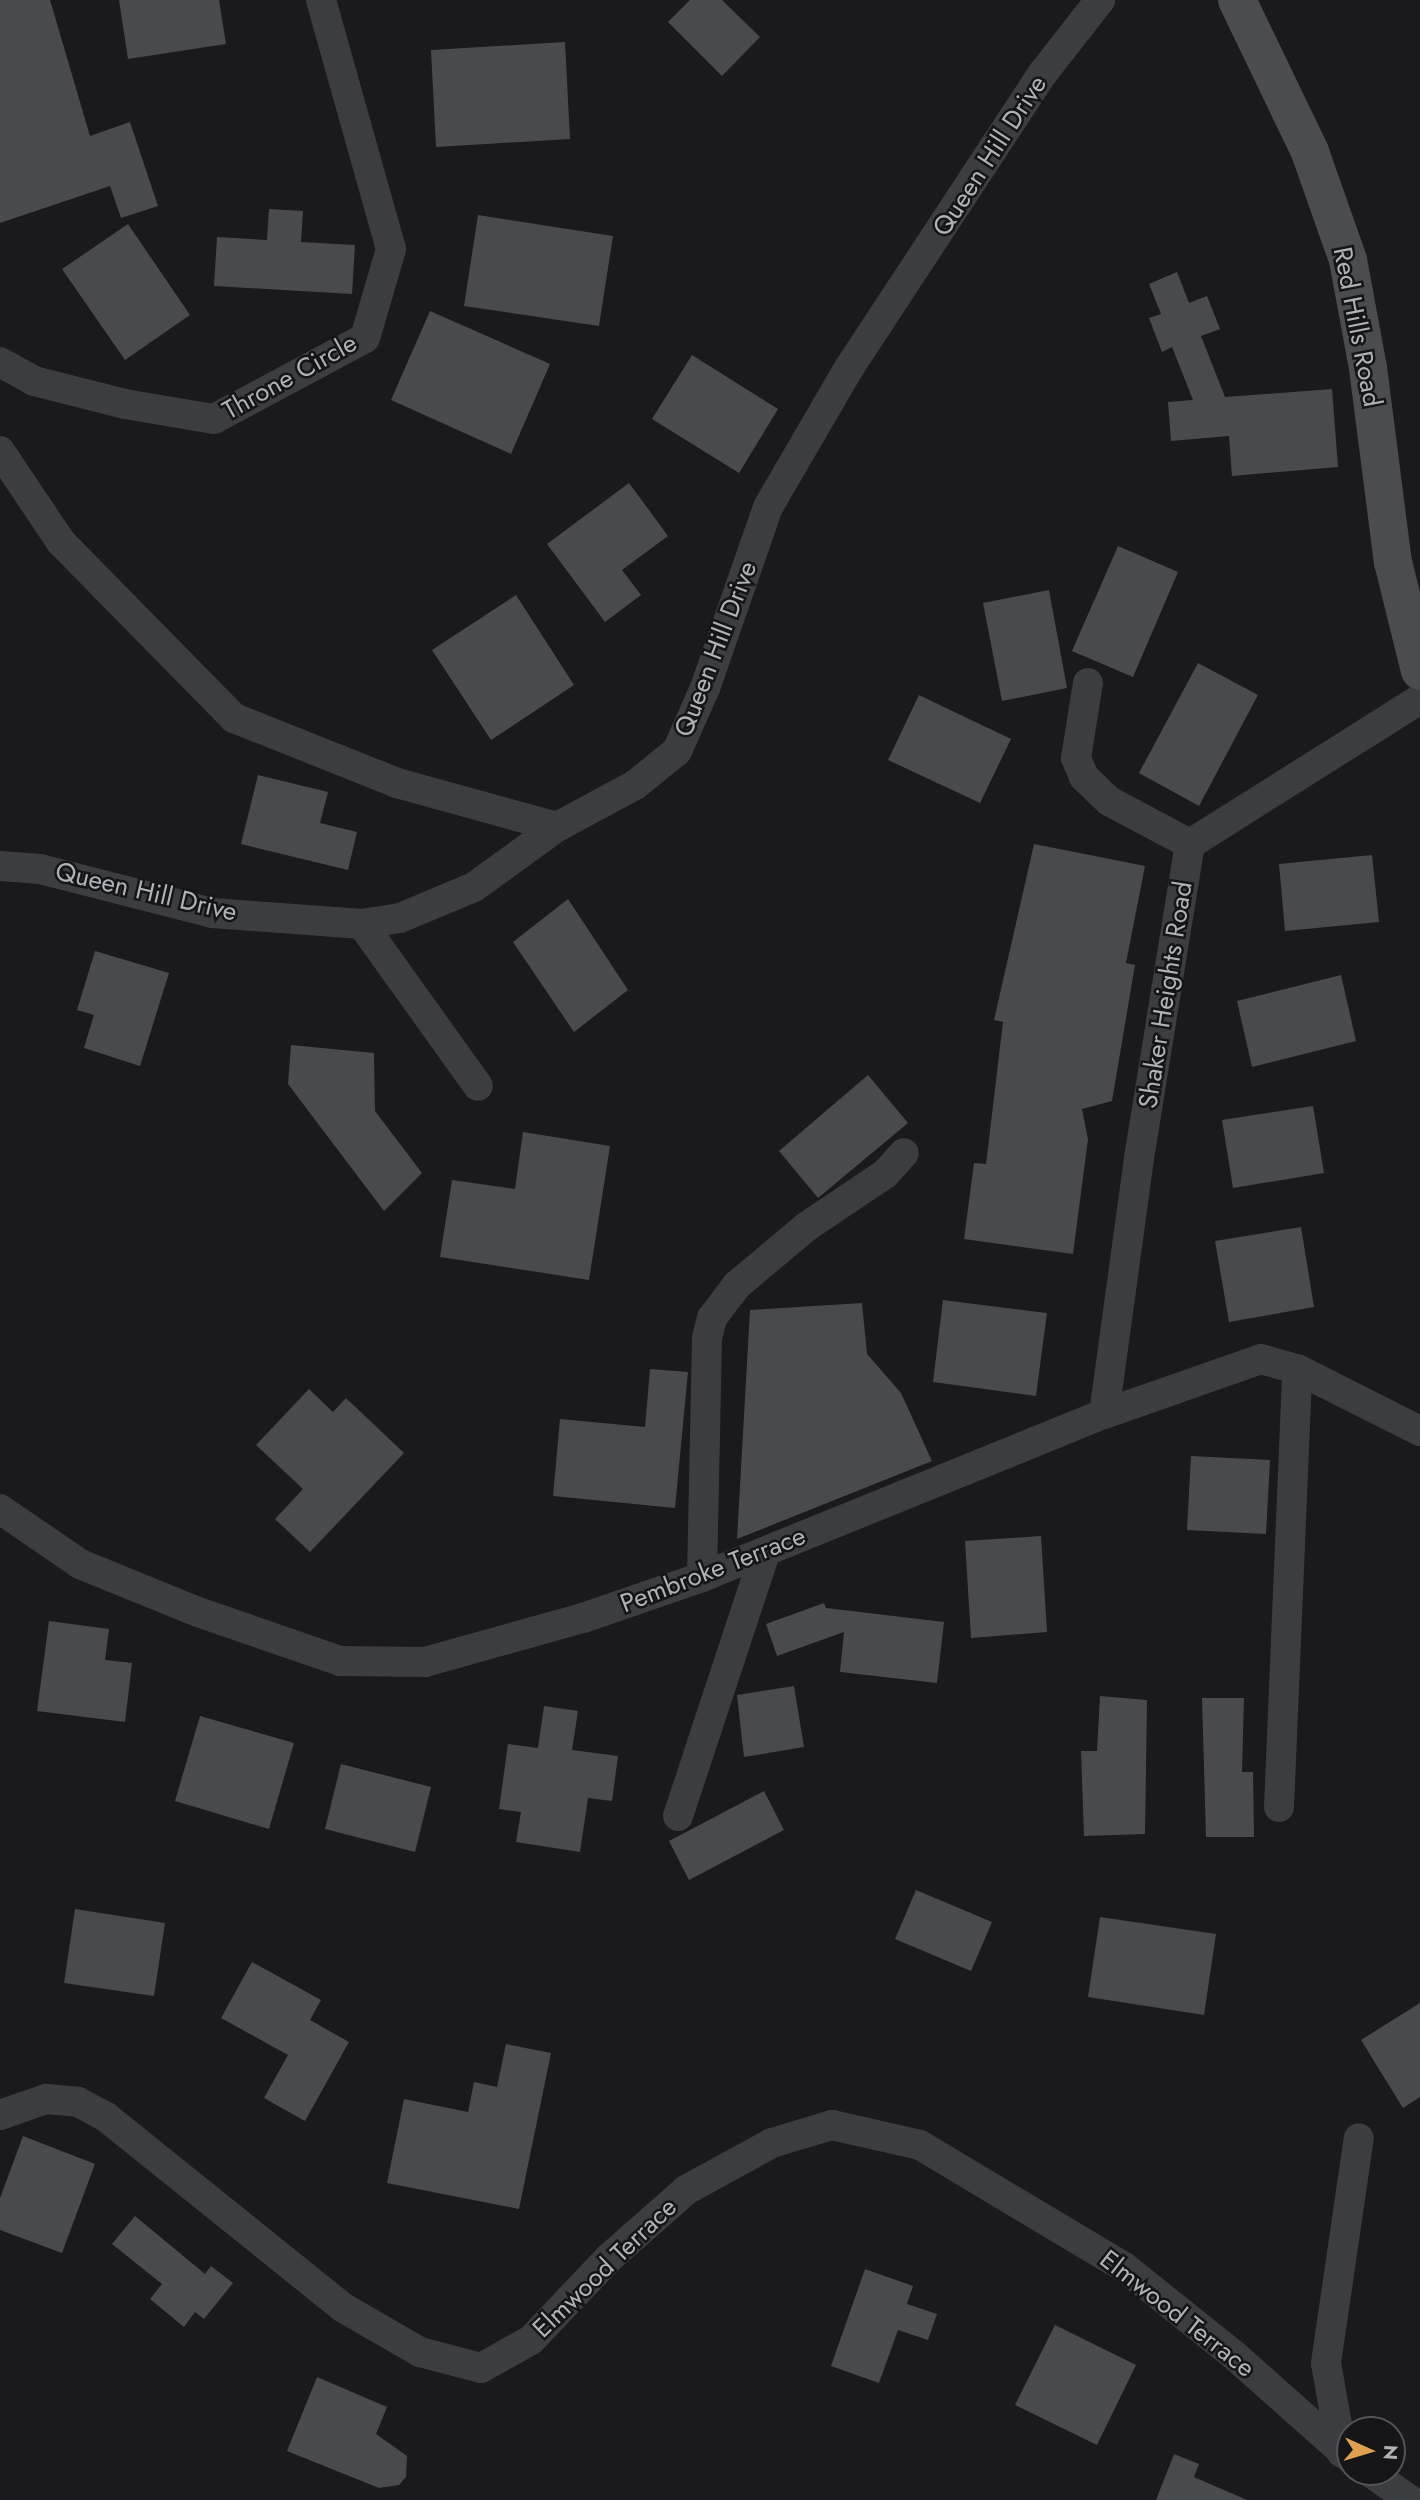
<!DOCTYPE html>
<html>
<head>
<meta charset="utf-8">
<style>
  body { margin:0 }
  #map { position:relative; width:1420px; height:2500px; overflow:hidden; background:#1a1a1c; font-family:Jost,sans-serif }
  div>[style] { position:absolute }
  .building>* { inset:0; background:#494a4e }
  .street>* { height:30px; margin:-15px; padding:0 15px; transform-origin:15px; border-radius:15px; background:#3c3d41 }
  .secondary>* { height:38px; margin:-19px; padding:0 19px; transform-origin:19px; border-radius:19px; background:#4a4c50 }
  span { translate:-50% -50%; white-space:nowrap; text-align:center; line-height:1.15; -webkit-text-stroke:5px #151517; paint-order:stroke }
  .street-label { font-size:26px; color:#aeb3ba }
  .north { position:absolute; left:1336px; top:2416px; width:70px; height:70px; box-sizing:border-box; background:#151517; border:2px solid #525458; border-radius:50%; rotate:94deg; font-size:19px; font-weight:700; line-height:28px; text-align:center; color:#aeb3ba }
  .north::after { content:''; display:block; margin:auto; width:24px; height:32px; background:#dfa14f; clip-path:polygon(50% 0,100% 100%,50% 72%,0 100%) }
</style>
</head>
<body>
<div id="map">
  <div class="building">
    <div style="clip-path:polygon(0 0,50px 0,90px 136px,130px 122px,158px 206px,121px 218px,110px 186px,0 223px)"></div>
    <div style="clip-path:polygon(119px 0,219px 0,226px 44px,128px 59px)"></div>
    <div style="clip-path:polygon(690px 0,722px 0,760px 37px,722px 76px,668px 22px)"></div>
    <div style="clip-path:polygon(565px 42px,570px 139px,436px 147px,431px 50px)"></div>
    <div style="clip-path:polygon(269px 209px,303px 211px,301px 242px,355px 245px,352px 294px,214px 286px,217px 237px,267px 240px)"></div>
    <div style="clip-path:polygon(478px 215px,613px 236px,599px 326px,464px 306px)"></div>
    <div style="clip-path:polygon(128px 224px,190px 315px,125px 360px,62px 269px)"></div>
    <div style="clip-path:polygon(1177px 272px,1189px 303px,1207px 296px,1220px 329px,1201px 336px,1225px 397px,1332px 389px,1338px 467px,1232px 476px,1229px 436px,1171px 441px,1168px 402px,1193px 400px,1172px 347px,1162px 352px,1149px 318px,1161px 314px,1149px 284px)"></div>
    <div style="clip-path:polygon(430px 311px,550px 364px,511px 454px,391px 400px)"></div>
    <div style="clip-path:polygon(692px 355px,778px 409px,739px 473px,652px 419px)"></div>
    <div style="clip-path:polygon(629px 483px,668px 536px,622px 570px,641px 595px,605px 622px,547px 544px)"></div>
    <div style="clip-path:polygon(1118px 546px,1178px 572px,1133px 677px,1072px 651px)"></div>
    <div style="clip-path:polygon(1049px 590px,1067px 688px,1002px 701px,983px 603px)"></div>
    <div style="clip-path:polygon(516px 595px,574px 685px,491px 740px,432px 650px)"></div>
    <div style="clip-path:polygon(1198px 663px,1258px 695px,1199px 806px,1139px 773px)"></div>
    <div style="clip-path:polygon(919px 695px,1011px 739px,980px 803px,888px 760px)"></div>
    <div style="clip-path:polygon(258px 775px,328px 792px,320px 823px,357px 832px,348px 870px,241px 844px)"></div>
    <div style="clip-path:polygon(1034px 844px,1145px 866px,1126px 963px,1135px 965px,1112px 1101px,1082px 1109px,1088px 1139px,1073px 1254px,964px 1239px,974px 1163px,986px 1164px,1003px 1022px,994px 1020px)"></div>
    <div style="clip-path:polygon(1372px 855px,1379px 922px,1285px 931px,1279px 864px)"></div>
    <div style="clip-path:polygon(568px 899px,628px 990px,574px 1032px,513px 942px)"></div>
    <div style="clip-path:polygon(95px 951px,169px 973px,140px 1066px,84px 1048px,94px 1015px,77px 1010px)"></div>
    <div style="clip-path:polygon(1341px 975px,1356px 1041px,1252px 1067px,1237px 1001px)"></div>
    <div style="clip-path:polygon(291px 1045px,374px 1053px,375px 1111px,422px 1173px,384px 1211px,288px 1084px)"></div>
    <div style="clip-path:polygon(868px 1075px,908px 1123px,818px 1198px,779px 1151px)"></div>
    <div style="clip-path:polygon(1313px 1106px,1324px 1173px,1233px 1188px,1222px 1120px)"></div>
    <div style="clip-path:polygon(523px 1132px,610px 1146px,589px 1280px,440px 1257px,452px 1180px,515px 1189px)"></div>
    <div style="clip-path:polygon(1301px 1227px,1314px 1307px,1229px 1322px,1215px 1241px)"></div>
    <div style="clip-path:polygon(943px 1300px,1047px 1313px,1036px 1396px,933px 1382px)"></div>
    <div style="clip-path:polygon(862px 1303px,867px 1354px,901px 1393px,932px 1461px,737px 1539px,750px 1310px)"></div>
    <div style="clip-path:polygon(650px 1369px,688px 1372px,675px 1508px,553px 1496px,560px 1419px,645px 1427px)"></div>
    <div style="clip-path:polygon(309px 1389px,333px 1412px,346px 1398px,404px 1453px,310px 1552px,275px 1519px,303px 1489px,256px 1445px)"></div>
    <div style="clip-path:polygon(1191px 1456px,1270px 1460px,1266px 1534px,1187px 1530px)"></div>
    <div style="clip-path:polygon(1041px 1536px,1047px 1632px,971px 1638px,965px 1541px)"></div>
    <div style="clip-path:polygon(824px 1603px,826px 1608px,944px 1622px,937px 1683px,840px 1672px,844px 1632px,777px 1656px,766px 1624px)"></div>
    <div style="clip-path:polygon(49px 1621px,109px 1629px,105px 1660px,132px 1663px,125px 1722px,37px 1711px)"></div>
    <div style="clip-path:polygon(794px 1686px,804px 1747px,744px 1757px,737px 1695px)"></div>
    <div style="clip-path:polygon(1100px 1696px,1147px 1700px,1145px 1834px,1084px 1836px,1081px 1751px,1097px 1751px)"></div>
    <div style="clip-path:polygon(1202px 1698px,1244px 1698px,1242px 1772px,1253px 1772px,1254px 1837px,1206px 1837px)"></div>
    <div style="clip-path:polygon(544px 1706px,578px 1711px,572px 1750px,618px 1756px,612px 1801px,588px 1798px,580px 1852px,516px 1842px,521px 1812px,499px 1809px,508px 1744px,538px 1748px)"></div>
    <div style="clip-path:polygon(200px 1716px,294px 1743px,269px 1829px,175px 1801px)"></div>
    <div style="clip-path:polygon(341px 1764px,431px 1787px,415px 1852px,325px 1829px)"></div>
    <div style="clip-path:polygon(764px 1791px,784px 1830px,689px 1880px,669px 1841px)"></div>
    <div style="clip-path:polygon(916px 1890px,992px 1922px,971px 1971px,895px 1939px)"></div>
    <div style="clip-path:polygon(75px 1909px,165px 1923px,154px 1996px,64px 1983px)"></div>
    <div style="clip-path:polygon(1100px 1917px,1216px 1934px,1204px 2015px,1088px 1997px)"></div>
    <div style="clip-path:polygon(252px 1962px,321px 2000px,310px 2020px,349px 2042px,305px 2121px,264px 2098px,288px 2055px,221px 2018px)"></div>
    <div style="clip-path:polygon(1420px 2003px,1420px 2097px,1403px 2108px,1361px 2040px)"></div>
    <div style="clip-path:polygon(506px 2044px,551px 2053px,519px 2209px,387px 2183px,404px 2099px,468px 2112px,474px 2082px,497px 2087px)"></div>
    <div style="clip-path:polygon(23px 2136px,95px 2164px,62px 2253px,0 2230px,0 2198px)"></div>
    <div style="clip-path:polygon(135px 2216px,205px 2274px,211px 2266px,233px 2283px,204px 2319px,195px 2312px,184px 2327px,150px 2299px,162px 2284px,112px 2244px)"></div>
    <div style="clip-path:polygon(865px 2269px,913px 2286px,907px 2304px,937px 2314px,928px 2340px,898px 2330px,879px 2383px,831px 2366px)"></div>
    <div style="clip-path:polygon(1055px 2325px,1136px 2365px,1097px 2445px,1015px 2405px)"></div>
    <div style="clip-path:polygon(317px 2377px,387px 2407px,376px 2434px,407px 2456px,406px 2477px,399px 2485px,379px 2488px,287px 2451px)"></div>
    <div style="clip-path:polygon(1174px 2454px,1199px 2464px,1194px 2477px,1247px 2500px,1156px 2500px)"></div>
  </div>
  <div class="street">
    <div style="left:0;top:362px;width:39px;rotate:29deg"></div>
    <div style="left:34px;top:381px;width:94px;rotate:14.2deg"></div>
    <div style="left:125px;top:404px;width:90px;rotate:9.6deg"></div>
    <div style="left:214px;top:419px;width:171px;rotate:-28.2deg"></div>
    <div style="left:365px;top:338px;width:93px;rotate:-73.7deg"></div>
    <div style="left:391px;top:249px;width:259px;rotate:-105.7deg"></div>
    <div style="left:0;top:451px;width:110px;rotate:56.2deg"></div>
    <div style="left:61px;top:542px;width:247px;rotate:45.5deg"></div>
    <div style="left:234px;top:718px;width:175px;rotate:21.7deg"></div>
    <div style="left:397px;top:783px;width:166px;rotate:15.4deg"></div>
    <div style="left:1088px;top:683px;width:76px;rotate:99.1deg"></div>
    <div style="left:1076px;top:758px;width:21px;rotate:67deg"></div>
    <div style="left:1084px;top:777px;width:35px;rotate:44deg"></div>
    <div style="left:1109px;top:801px;width:92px;rotate:28deg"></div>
    <div style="left:0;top:866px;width:40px;rotate:4.3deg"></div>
    <div style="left:40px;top:869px;width:178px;rotate:14.3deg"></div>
    <div style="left:212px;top:913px;width:150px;rotate:4.2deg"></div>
    <div style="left:362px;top:924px;width:38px;rotate:-9deg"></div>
    <div style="left:400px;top:918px;width:80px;rotate:-22.7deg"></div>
    <div style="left:474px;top:887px;width:102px;rotate:-35.9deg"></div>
    <div style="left:557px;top:827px;width:89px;rotate:-28.3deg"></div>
    <div style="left:635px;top:785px;width:54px;rotate:-39deg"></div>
    <div style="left:677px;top:751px;width:69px;rotate:-66deg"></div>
    <div style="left:705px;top:688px;width:192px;rotate:-70.8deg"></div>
    <div style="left:768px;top:507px;width:161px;rotate:-59.8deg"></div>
    <div style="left:849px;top:368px;width:353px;rotate:-56.7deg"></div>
    <div style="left:1043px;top:73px;width:93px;rotate:-52deg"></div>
    <div style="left:362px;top:924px;width:199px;rotate:54.4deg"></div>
    <div style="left:1104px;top:1414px;width:258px;rotate:-82.2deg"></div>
    <div style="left:1139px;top:1158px;width:318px;rotate:-80.8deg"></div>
    <div style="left:1190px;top:844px;width:272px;rotate:-32.2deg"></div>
    <div style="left:0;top:1509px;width:97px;rotate:34.5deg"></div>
    <div style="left:80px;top:1564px;width:127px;rotate:22.1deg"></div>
    <div style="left:198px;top:1612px;width:150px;rotate:19deg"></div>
    <div style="left:340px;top:1661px;width:85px;rotate:0.7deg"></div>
    <div style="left:425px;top:1662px;width:164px;rotate:-15.6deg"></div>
    <div style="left:583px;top:1618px;width:126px;rotate:-19deg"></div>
    <div style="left:702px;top:1577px;width:434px;rotate:-22.1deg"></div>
    <div style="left:1104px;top:1414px;width:166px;rotate:-19.3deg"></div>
    <div style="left:1261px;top:1359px;width:37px;rotate:16deg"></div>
    <div style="left:1297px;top:1369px;width:138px;rotate:26.8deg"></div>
    <div style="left:702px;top:1577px;width:239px;rotate:-88.8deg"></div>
    <div style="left:707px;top:1338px;width:21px;rotate:-76deg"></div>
    <div style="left:712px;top:1318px;width:41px;rotate:-52.9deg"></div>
    <div style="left:737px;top:1285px;width:90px;rotate:-40deg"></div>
    <div style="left:806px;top:1227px;width:95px;rotate:-33.9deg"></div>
    <div style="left:885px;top:1174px;width:28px;rotate:-48deg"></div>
    <div style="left:1279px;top:1807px;width:438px;rotate:-87.6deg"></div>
    <div style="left:678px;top:1816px;width:277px;rotate:-71.7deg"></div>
    <div style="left:0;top:2115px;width:49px;rotate:-19.2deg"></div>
    <div style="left:46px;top:2099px;width:32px;rotate:5deg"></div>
    <div style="left:78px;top:2102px;width:32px;rotate:28deg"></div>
    <div style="left:106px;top:2117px;width:303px;rotate:38.8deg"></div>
    <div style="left:342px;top:2307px;width:90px;rotate:30deg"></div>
    <div style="left:420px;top:2352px;width:63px;rotate:14.7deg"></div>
    <div style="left:481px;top:2368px;width:57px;rotate:-29.2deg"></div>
    <div style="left:531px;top:2340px;width:113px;rotate:-46.4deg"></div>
    <div style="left:609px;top:2258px;width:103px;rotate:-41.4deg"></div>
    <div style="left:686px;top:2190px;width:98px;rotate:-28.7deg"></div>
    <div style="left:772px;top:2143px;width:63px;rotate:-16.7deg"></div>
    <div style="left:832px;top:2125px;width:90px;rotate:12.8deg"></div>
    <div style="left:920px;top:2145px;width:238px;rotate:30.9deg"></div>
    <div style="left:1124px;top:2267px;width:142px;rotate:38.7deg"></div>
    <div style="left:1235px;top:2356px;width:154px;rotate:41.6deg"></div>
    <div style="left:1342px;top:2453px;width:91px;rotate:-100.1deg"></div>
    <div style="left:1326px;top:2363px;width:227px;rotate:-81.7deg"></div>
    <div style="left:1370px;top:2472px;width:49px;rotate:35deg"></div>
  </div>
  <div class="secondary">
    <div style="left:1237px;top:0;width:169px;rotate:64.3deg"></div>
    <div style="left:1310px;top:152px;width:114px;rotate:70.6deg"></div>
    <div style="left:1348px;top:260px;width:110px;rotate:79.5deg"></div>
    <div style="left:1368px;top:368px;width:196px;rotate:82.7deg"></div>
    <div style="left:1393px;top:562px;width:112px;rotate:76.1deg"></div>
  </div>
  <div class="street-label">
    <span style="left:990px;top:156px;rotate:-57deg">Queen Hill Drive</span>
    <span style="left:1357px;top:327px;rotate:79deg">Red Hills Road</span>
    <span style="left:290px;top:377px;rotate:-29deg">Throne Circle</span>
    <span style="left:716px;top:649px;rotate:-69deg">Queen Hill Drive</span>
    <span style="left:146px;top:892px;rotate:13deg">Queen Hill Drive</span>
    <span style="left:1166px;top:995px;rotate:-81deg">Shaker Heights Road</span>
    <span style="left:713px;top:1570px;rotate:-21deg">Pembroke Terrace</span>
    <span style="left:605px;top:2268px;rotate:-44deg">Elmwood Terrace</span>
    <span style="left:1177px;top:2314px;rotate:38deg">Elmwood Terrace</span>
  </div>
  <div class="north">N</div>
</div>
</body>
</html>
